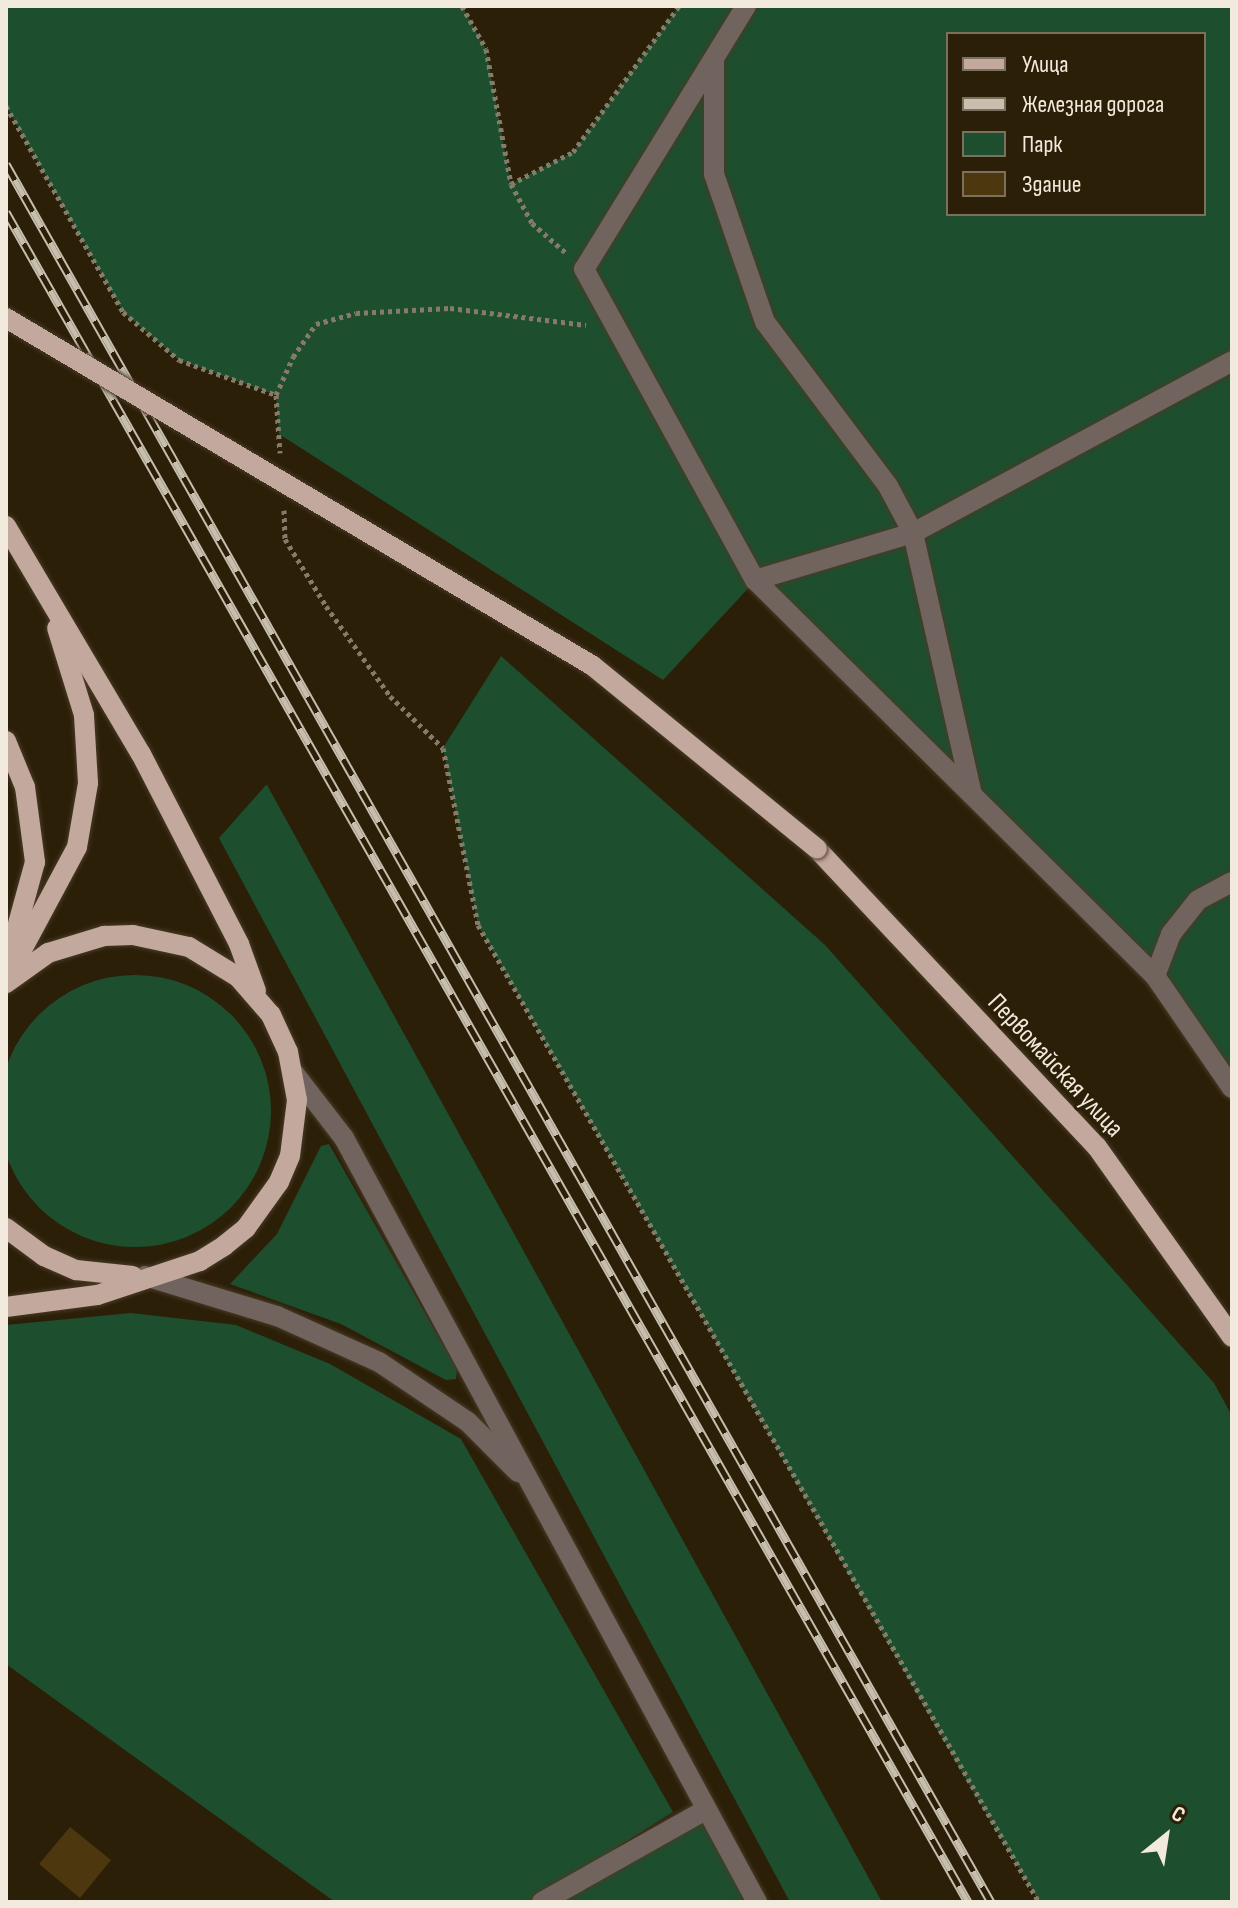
<!DOCTYPE html>
<html>
<head>
<meta charset="utf-8">
<style>
  body { margin:0 }
  #map { position:relative; width:1238px; height:1908px; overflow:hidden; background:#2c1f08; font-family:"Sofia Sans Condensed",sans-serif }
  div>[style] { position:absolute }
  .green>* { inset:0; background:#1d4f2f }
  .round { border-radius:50% }
  .building>* { inset:0; background:#4d370e }
  .path>* { height:5px; margin-top:-2.5px; transform-origin:0; background:repeating-linear-gradient(90deg,#867b69 0 4px,transparent 0 8px) }
  .roads { filter:drop-shadow(0 0 2px #483b26) drop-shadow(0 0 2px #483b26) }
  .minor>* { height:20px; margin:-10px; padding:0 10px; transform-origin:10px; border-radius:10px; background:#71645f }
  .major>* { height:20px; margin:-10px; padding:0 10px; transform-origin:10px; border-radius:10px; background:#c2a89d }
  .rail>* { height:9px; margin-top:-4.5px; transform-origin:0; background:repeating-linear-gradient(90deg,#2c1f08 0 18px,#c7beae 0 36px); box-sizing:border-box; border-block:2px solid #c7beae }
  .bridges { filter:drop-shadow(0 0 2px #483b26) drop-shadow(0 0 2px #483b26) }
  .major-bridge>* { height:20px; margin:-10px; padding:0 10px; transform-origin:10px; border-radius:10px; background:#c2a89d }
  span { translate:-50% -50%; white-space:nowrap; text-align:center; line-height:1.15; -webkit-text-stroke:6px #2c1f08; paint-order:stroke }
  .street-label { font-size:26px; color:#f2eadc }
  .frame { position:absolute; inset:0; border:8px solid #f2eadc; pointer-events:none }
  .legend { position:absolute; left:946px; top:32px; width:260px; height:184px; box-sizing:border-box; background:#2c1f08; border:2px solid #7b705d; margin:0; padding:10px 14px; list-style:none; font-size:24px; color:#f2eadc }
  .legend li { display:flex; align-items:center; gap:16px; height:40px }
  .legend b { width:40px; border:2px solid #7b705d }
  .north { position:absolute; left:1126px; top:1796px; width:80px; height:80px; -webkit-text-stroke:6px #2c1f08; paint-order:stroke; rotate:30deg; font-size:22px; font-weight:700; line-height:32px; text-align:center; color:#f2eadc }
  .north::after { content:''; display:block; margin:auto; width:28px; height:36px; background:#f2eadc; clip-path:polygon(50% 0,100% 100%,50% 72%,0 100%) }
</style>
</head>
<body>
<div id="map">
  <div class="green">
    <div style="clip-path:polygon(evenodd,6px 6px,462px 6px,486px 49px,511px 184px,573px 152px,679px 6px,1232px 6px,1232px 1088px,1155px 976px,755px 581px,663px 680px,279px 434px,276px 395px,179px 360px,123px 312px,6px 106px,6px 6px,948px 34px,1204px 34px,1204px 214px,948px 214px,948px 34px)"></div>
    <div style="clip-path:polygon(501px 656px,825px 945px,1214px 1383px,1232px 1416px,1232px 1902px,1039px 1902px,967px 1781px,478px 925px,443px 748px)"></div>
    <div style="clip-path:polygon(266px 785px,267px 785px,882px 1902px,790px 1902px,219px 838px)"></div>
    <div class="round" style="left:-1px;top:975px;width:272px;height:272px"></div>
    <div style="clip-path:polygon(329px 1144px,457px 1369px,456px 1379px,446px 1380px,341px 1324px,230px 1284px,277px 1234px,321px 1146px)"></div>
    <div style="clip-path:polygon(131px 1313px,236px 1325px,330px 1364px,461px 1439px,673px 1812px,530px 1902px,335px 1902px,6px 1664px,6px 1325px)"></div>
    <div style="clip-path:polygon(705px 1810px,757px 1902px,542px 1902px)"></div>
  </div>
  <div class="building">
    <div style="clip-path:polygon(70px 1827px,111px 1860px,80px 1898px,39px 1864px)"></div>
  </div>
  <div class="path">
    <div style="left:462px;top:6px;width:49px;rotate:60.8deg"></div>
    <div style="left:486px;top:49px;width:137px;rotate:79.5deg"></div>
    <div style="left:511px;top:184px;width:44px;rotate:61.7deg"></div>
    <div style="left:532px;top:223px;width:44px;rotate:41.3deg"></div>
    <div style="left:6px;top:106px;width:237px;rotate:60.4deg"></div>
    <div style="left:123px;top:312px;width:74px;rotate:40.6deg"></div>
    <div style="left:179px;top:360px;width:103px;rotate:19.8deg"></div>
    <div style="left:276px;top:395px;width:58px;rotate:86.1deg"></div>
    <div style="left:511px;top:184px;width:70px;rotate:-27.3deg"></div>
    <div style="left:573px;top:152px;width:180px;rotate:-54deg"></div>
    <div style="left:276px;top:395px;width:42px;rotate:-65.9deg"></div>
    <div style="left:293px;top:357px;width:40px;rotate:-55.1deg"></div>
    <div style="left:316px;top:324px;width:41px;rotate:-15.4deg"></div>
    <div style="left:356px;top:313px;width:94px;rotate:-3deg"></div>
    <div style="left:450px;top:308px;width:137px;rotate:7.1deg"></div>
    <div style="left:284px;top:510px;width:29px;rotate:88deg"></div>
    <div style="left:285px;top:539px;width:79px;rotate:58.5deg"></div>
    <div style="left:326px;top:606px;width:110px;rotate:54.6deg"></div>
    <div style="left:390px;top:696px;width:74px;rotate:44.5deg"></div>
    <div style="left:443px;top:748px;width:180px;rotate:78.8deg"></div>
    <div style="left:478px;top:925px;width:1127px;rotate:60.14deg"></div>
  </div>
  <div class="roads">
    <div class="minor">
      <div style="left:746px;top:6px;width:309px;rotate:121.6deg"></div>
      <div style="left:584px;top:269px;width:355px;rotate:61.2deg"></div>
      <div style="left:755px;top:580px;width:563px;rotate:44.71deg"></div>
      <div style="left:1155px;top:976px;width:136px;rotate:55.5deg"></div>
      <div style="left:714px;top:60px;width:114px;rotate:90deg"></div>
      <div style="left:714px;top:174px;width:157px;rotate:71deg"></div>
      <div style="left:765px;top:322px;width:205px;rotate:53.1deg"></div>
      <div style="left:888px;top:486px;width:53px;rotate:62deg"></div>
      <div style="left:913px;top:533px;width:268px;rotate:77.3deg"></div>
      <div style="left:755px;top:580px;width:165px;rotate:-16.6deg"></div>
      <div style="left:913px;top:533px;width:362px;rotate:-28.3deg"></div>
      <div style="left:1155px;top:976px;width:45px;rotate:-69.1deg"></div>
      <div style="left:1171px;top:934px;width:43px;rotate:-51.5deg"></div>
      <div style="left:1198px;top:900px;width:38px;rotate:-28deg"></div>
      <div style="left:293px;top:1072px;width:83px;rotate:52.3deg"></div>
      <div style="left:344px;top:1138px;width:868px;rotate:61.61deg"></div>
      <div style="left:145px;top:1276px;width:138px;rotate:16.9deg"></div>
      <div style="left:277px;top:1316px;width:112px;rotate:24.3deg"></div>
      <div style="left:379px;top:1362px;width:107px;rotate:34deg"></div>
      <div style="left:468px;top:1422px;width:71px;rotate:45deg"></div>
      <div style="left:542px;top:1902px;width:187px;rotate:-29.4deg"></div>
    </div>
    <div class="major">
      <div style="left:6px;top:526px;width:265px;rotate:59.4deg"></div>
      <div style="left:141px;top:754px;width:214px;rotate:62.7deg"></div>
      <div style="left:239px;top:944px;width:50px;rotate:70.1deg"></div>
      <div style="left:6px;top:741px;width:50px;rotate:67.6deg"></div>
      <div style="left:25px;top:787px;width:76px;rotate:82.4deg"></div>
      <div style="left:35px;top:862px;width:109px;rotate:105.4deg"></div>
      <div style="left:817px;top:849px;width:409px;rotate:46.8deg"></div>
      <div style="left:1097px;top:1147px;width:233px;rotate:54.6deg"></div>
      <div style="left:9px;top:974px;width:144px;rotate:-61.8deg"></div>
      <div style="left:77px;top:847px;width:65px;rotate:-80.2deg"></div>
      <div style="left:88px;top:783px;width:68px;rotate:-93.4deg"></div>
      <div style="left:84px;top:715px;width:91px;rotate:-107.2deg"></div>
      <div style="left:6px;top:983px;width:52px;rotate:-35.5deg"></div>
      <div style="left:48px;top:953px;width:59px;rotate:-16.9deg"></div>
      <div style="left:104px;top:936px;width:29px;rotate:-2deg"></div>
      <div style="left:133px;top:935px;width:57px;rotate:12.1deg"></div>
      <div style="left:189px;top:947px;width:57px;rotate:31.5deg"></div>
      <div style="left:238px;top:977px;width:50px;rotate:49deg"></div>
      <div style="left:271px;top:1015px;width:41px;rotate:65.3deg"></div>
      <div style="left:288px;top:1052px;width:49px;rotate:79.4deg"></div>
      <div style="left:297px;top:1100px;width:56px;rotate:97.1deg"></div>
      <div style="left:290px;top:1156px;width:28px;rotate:113deg"></div>
      <div style="left:279px;top:1182px;width:57px;rotate:125.7deg"></div>
      <div style="left:246px;top:1228px;width:28px;rotate:141deg"></div>
      <div style="left:224px;top:1246px;width:28px;rotate:148deg"></div>
      <div style="left:200px;top:1261px;width:108px;rotate:161.7deg"></div>
      <div style="left:97px;top:1295px;width:92px;rotate:172.5deg"></div>
      <div style="left:6px;top:1228px;width:47px;rotate:36.4deg"></div>
      <div style="left:44px;top:1256px;width:35px;rotate:24deg"></div>
      <div style="left:76px;top:1270px;width:57px;rotate:6deg"></div>
    </div>
  </div>
  <div class="rail">
    <div style="left:6px;top:164px;width:1998px;rotate:60.46deg"></div>
    <div style="left:6px;top:212px;width:1945px;rotate:60.35deg"></div>
  </div>
  <div class="bridges">
    <div class="major-bridge">
      <div style="left:6px;top:318px;width:682px;rotate:30.66deg"></div>
      <div style="left:593px;top:666px;width:289px;rotate:39.2deg"></div>
    </div>
  </div>
  <div class="street-label">
    <span style="left:1055px;top:1066px;rotate:47deg">Первомайская улица</span>
  </div>
  <div class="frame"></div>
  <ul class="legend">
  <li><b style="height:10px;background:#c2a89d"></b>Улица</li>
  <li><b style="height:10px;background:#c7beae"></b>Железная дорога</li>
  <li><b style="height:22px;background:#1d4f2f"></b>Парк</li>
  <li><b style="height:22px;background:#4d370e"></b>Здание</li>
  </ul>
  <div class="north">С</div>
</div>
</body>
</html>
